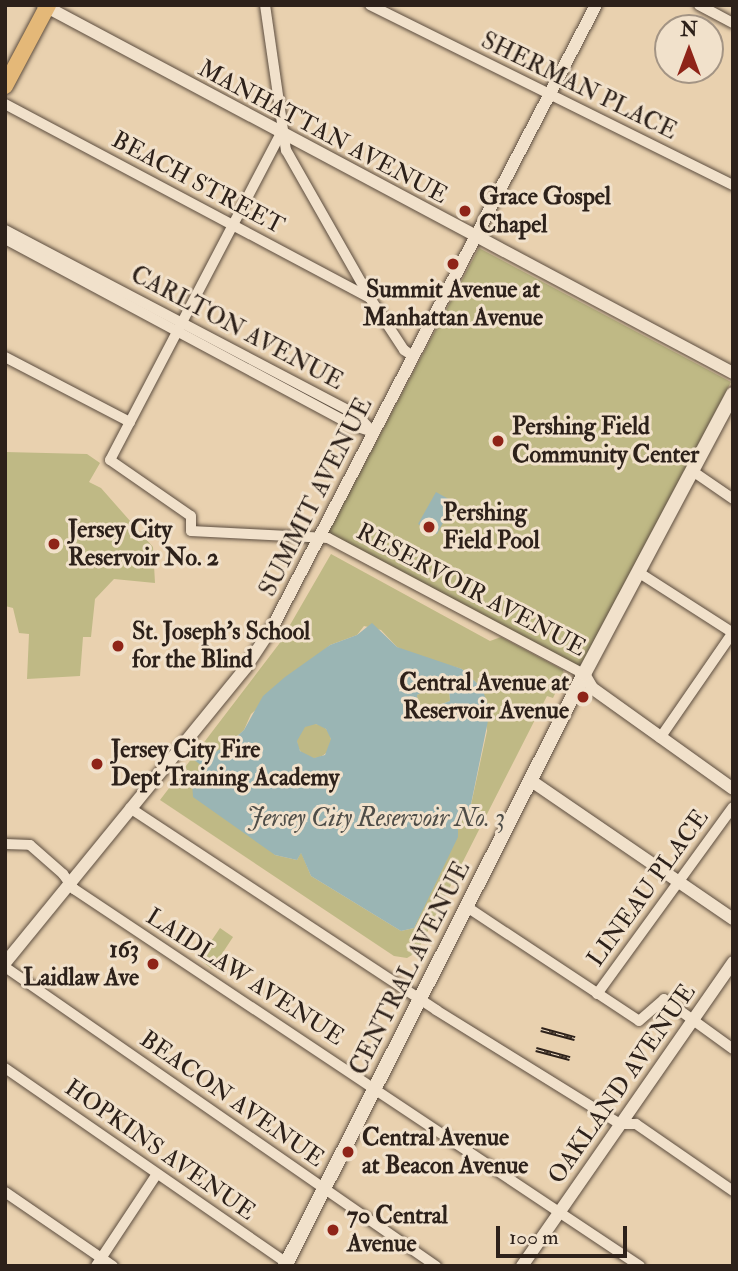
<!DOCTYPE html>
<html>
<head>
<meta charset="utf-8">
<style>
  body { margin:0 }
  #map { position:relative; width:738px; height:1271px; overflow:hidden; background:#e9d1af; font-family:"IM FELL Double Pica",serif }
  div>[style] { position:absolute }
  .green>* { inset:0; background:#bfb985 }
  .round { border-radius:50% }
  .water>* { inset:0; background:#9ab5b4 }
  .roads { filter:drop-shadow(0 0 2px #5c4d3f) drop-shadow(0 0 2px #5c4d3f) }
  .minor>* { height:10px; margin:-5px; padding:0 5px; transform-origin:5px; border-radius:5px; background:#f1e1cb }
  .tertiary>* { height:12px; margin:-6px; padding:0 6px; transform-origin:6px; border-radius:6px; background:#f1e1cb }
  .secondary>* { height:14px; margin:-7px; padding:0 7px; transform-origin:7px; border-radius:7px; background:#f1e1cb }
  .primary>* { height:16px; margin:-8px; padding:0 8px; transform-origin:8px; border-radius:8px; background:#e4b878 }
  .rail>* { height:5px; margin-top:-2.5px; transform-origin:0; background:repeating-linear-gradient(90deg,#f1e1cb 0 8px,#2d211a 0 16px); box-sizing:border-box; border-block:2px solid #2d211a }
  .dots>* { width:19px; height:19px; translate:-50% -50%; box-sizing:border-box; border:4px solid #f1e1cb; border-radius:50% }
  span { translate:-50% -50%; white-space:nowrap; text-align:center; line-height:1.15; -webkit-text-stroke:6px #f1e1cb; paint-order:stroke }
  .street-label { font-size:24px; color:#2d211a }
  .poi-label { font-size:24px; color:#2d211a; font-weight:700 }
  .left { translate:0 -50%; text-align:left }
  .right { translate:-100% -50%; text-align:right }
  .water-label { font-size:26px; color:#4e4d48; font-style:italic }
  .frame { position:absolute; inset:0; border:7px solid #2d211a; pointer-events:none }
  .north { position:absolute; left:654px; top:14px; width:70px; height:70px; box-sizing:border-box; background:#f1e1cb; border:2px solid #a39484; border-radius:50%; rotate:0deg; font-size:19px; font-weight:700; line-height:28px; text-align:center; color:#2d211a }
  .north::after { content:''; display:block; margin:auto; width:24px; height:32px; background:#8f2418; clip-path:polygon(50% 0,100% 100%,50% 72%,0 100%) }
  .scale { position:absolute; left:496px; top:1226px; width:131px; height:32px; box-sizing:border-box; border:4px solid #2d211a; border-top:0; padding-left:9px; font-size:21px; line-height:24px; white-space:nowrap; color:#2d211a; -webkit-text-stroke:5px #f1e1cb; paint-order:stroke }
</style>
</head>
<body>
<div id="map">
  <div class="green">
    <div style="clip-path:polygon(479px 248px,731px 382px,579px 669px,327px 535px)"></div>
    <div style="clip-path:polygon(5px 452px,87px 454px,100px 463px,89px 482px,101px 488px,153px 547px,155px 583px,114px 579px,95px 599px,91px 637px,83px 637px,80px 676px,27px 679px,29px 634px,19px 633px,13px 608px,5px 606px)"></div>
    <div style="clip-path:polygon(evenodd,331px 554px,490px 641px,501px 637px,563px 670px,564px 675px,553px 698px,547px 696px,417px 952px,407px 958px,394px 956px,160px 800px,279px 644px,331px 554px,364px 626px,381px 630px,397px 647px,413px 655px,462px 669px,482px 688px,487px 731px,469px 814px,458px 824px,414px 928px,401px 931px,311px 876px,301px 852px,297px 860px,275px 855px,201px 768px,203px 747px,213px 754px,226px 746px,244px 730px,251px 714px,330px 645px,357px 635px,364px 626px)"></div>
    <div style="clip-path:polygon(438px 684px,449px 689px,450px 701px,430px 708px,418px 705px,417px 695px)"></div>
    <div class="round" style="left:297px;top:724px;width:34px;height:34px"></div>
    <div style="clip-path:polygon(220px 928px,233px 937px,212px 969px,199px 959px)"></div>
  </div>
  <div class="water">
    <div style="clip-path:polygon(436px 492px,454px 502px,437px 534px,418px 524px)"></div>
    <div style="clip-path:polygon(evenodd,372px 623px,397px 647px,462px 669px,482px 688px,490px 711px,469px 814px,458px 824px,458px 837px,414px 928px,401px 931px,311px 876px,301px 853px,297px 860px,275px 855px,193px 797px,192px 782px,202px 766px,193px 759px,203px 747px,213px 753px,226px 746px,244px 730px,263px 696px,285px 677px,330px 645px,357px 635px,372px 623px,438px 684px,449px 689px,450px 701px,430px 708px,418px 705px,417px 695px,438px 684px,372px 623px,316px 724px,326px 729px,331px 739px,325px 755px,314px 758px,300px 751px,297px 741px,305px 727px,316px 724px)"></div>
  </div>
  <div class="roads">
    <div class="minor">
      <div style="left:265px;top:5px;width:147px;rotate:81.8deg"></div>
      <div style="left:286px;top:150px;width:170px;rotate:60.4deg"></div>
      <div style="left:370px;top:298px;width:62px;rotate:56.8deg"></div>
      <div style="left:404px;top:350px;width:11px;rotate:34deg"></div>
      <div style="left:370px;top:5px;width:405px;rotate:26.4deg"></div>
      <div style="left:699px;top:5px;width:38px;rotate:28deg"></div>
      <div style="left:5px;top:104px;width:413px;rotate:28deg"></div>
      <div style="left:281px;top:133px;width:369px;rotate:117.6deg"></div>
      <div style="left:110px;top:460px;width:98px;rotate:34.7deg"></div>
      <div style="left:191px;top:516px;width:15px;rotate:90deg"></div>
      <div style="left:191px;top:531px;width:137px;rotate:2.9deg"></div>
      <div style="left:328px;top:538px;width:290px;rotate:28deg"></div>
      <div style="left:5px;top:230px;width:396px;rotate:27.7deg"></div>
      <div style="left:356px;top:414px;width:25px;rotate:47deg"></div>
      <div style="left:373px;top:432px;width:22px;rotate:-162deg"></div>
      <div style="left:352px;top:425px;width:394px;rotate:-151.8deg"></div>
      <div style="left:5px;top:357px;width:141px;rotate:27.5deg"></div>
      <div style="left:691px;top:470px;width:51px;rotate:34.6deg"></div>
      <div style="left:638px;top:572px;width:113px;rotate:32.7deg"></div>
      <div style="left:660px;top:738px;width:129px;rotate:-55.4deg"></div>
      <div style="left:130px;top:808px;width:367px;rotate:33.4deg"></div>
      <div style="left:436px;top:1010px;width:216px;rotate:31.8deg"></div>
      <div style="left:620px;top:1124px;width:16px"></div>
      <div style="left:636px;top:1124px;width:118px;rotate:34.6deg"></div>
      <div style="left:5px;top:844px;width:25px;rotate:2deg"></div>
      <div style="left:30px;top:845px;width:44px;rotate:41.3deg"></div>
      <div style="left:63px;top:874px;width:19px;rotate:54deg"></div>
      <div style="left:74px;top:889px;width:680px;rotate:33.67deg"></div>
      <div style="left:467px;top:907px;width:206px;rotate:33.5deg"></div>
      <div style="left:639px;top:1021px;width:33px;rotate:-41deg"></div>
      <div style="left:664px;top:999px;width:85px;rotate:35.9deg"></div>
      <div style="left:5px;top:967px;width:525px;rotate:34.75deg"></div>
      <div style="left:597px;top:994px;width:231px;rotate:-54deg"></div>
      <div style="left:5px;top:1068px;width:346px;rotate:34.7deg"></div>
      <div style="left:5px;top:1192px;width:131px;rotate:34.4deg"></div>
      <div style="left:96px;top:1266px;width:110px;rotate:-56.5deg"></div>
    </div>
    <div class="tertiary">
      <div style="left:43px;top:5px;width:782px;rotate:28.07deg"></div>
      <div style="left:584px;top:674px;width:16px;rotate:60deg"></div>
      <div style="left:592px;top:688px;width:173px;rotate:35.6deg"></div>
      <div style="left:530px;top:780px;width:246px;rotate:34.4deg"></div>
      <div style="left:5px;top:963px;width:382px;rotate:-50.8deg"></div>
      <div style="left:246px;top:667px;width:49px;rotate:-56.6deg"></div>
      <div style="left:273px;top:626px;width:700px;rotate:-62.52deg"></div>
      <div style="left:522px;top:1266px;width:370px;rotate:-55.2deg"></div>
    </div>
    <div class="secondary">
      <div style="left:285px;top:1266px;width:663px;rotate:-63.2deg"></div>
      <div style="left:584px;top:674px;width:317px;rotate:-62deg"></div>
    </div>
    <div class="primary">
      <div style="left:5px;top:86px;width:92px;rotate:-62deg"></div>
    </div>
  </div>
  <div class="rail">
    <div style="left:541px;top:1029px;width:35px;rotate:15deg"></div>
    <div style="left:536px;top:1049px;width:35px;rotate:15deg"></div>
  </div>
  <div class="dots">
    <div style="left:465px;top:211px;background:#8f2418"></div>
    <div style="left:453px;top:264px;background:#8f2418"></div>
    <div style="left:498px;top:441px;background:#8f2418"></div>
    <div style="left:429px;top:527px;background:#8f2418"></div>
    <div style="left:54px;top:544px;background:#8f2418"></div>
    <div style="left:118px;top:646px;background:#8f2418"></div>
    <div style="left:583px;top:697px;background:#8f2418"></div>
    <div style="left:97px;top:764px;background:#8f2418"></div>
    <div style="left:153px;top:964px;background:#8f2418"></div>
    <div style="left:348px;top:1152px;background:#8f2418"></div>
    <div style="left:333px;top:1230px;background:#8f2418"></div>
  </div>
  <div class="street-label">
    <span style="left:579px;top:86px;rotate:26deg">SHERMAN PLACE</span>
    <span style="left:323px;top:132px;rotate:28deg">MANHATTAN AVENUE</span>
    <span style="left:198px;top:183px;rotate:28deg">BEACH STREET</span>
    <span style="left:237px;top:328px;rotate:28deg">CARLTON AVENUE</span>
    <span style="left:316px;top:497px;rotate:-63deg">SUMMIT AVENUE</span>
    <span style="left:471px;top:590px;rotate:28deg">RESERVOIR AVENUE</span>
    <span style="left:648px;top:888px;rotate:-54deg">LINEAU PLACE</span>
    <span style="left:410px;top:968px;rotate:-63deg">CENTRAL AVENUE</span>
    <span style="left:245px;top:977px;rotate:33deg">LAIDLAW AVENUE</span>
    <span style="left:622px;top:1084px;rotate:-55deg">OAKLAND AVENUE</span>
    <span style="left:232px;top:1099px;rotate:35deg">BEACON AVENUE</span>
    <span style="left:160px;top:1150px;rotate:35deg">HOPKINS AVENUE</span>
  </div>
  <div class="poi-label">
    <span class="left" style="left:479px;top:211px">Grace Gospel<br>Chapel</span>
    <span style="left:453px;top:304px">Summit Avenue at<br>Manhattan Avenue</span>
    <span class="left" style="left:512px;top:441px">Pershing Field<br>Community Center</span>
    <span class="left" style="left:443px;top:527px">Pershing<br>Field Pool</span>
    <span class="left" style="left:68px;top:544px">Jersey City<br>Reservoir No. 2</span>
    <span class="left" style="left:132px;top:646px">St. Joseph's School<br>for the Blind</span>
    <span class="right" style="left:569px;top:697px">Central Avenue at<br>Reservoir Avenue</span>
    <span class="left" style="left:111px;top:764px">Jersey City Fire<br>Dept Training Academy</span>
    <span class="right" style="left:139px;top:964px">163<br>Laidlaw Ave</span>
    <span class="left" style="left:362px;top:1152px">Central Avenue<br>at Beacon Avenue</span>
    <span class="left" style="left:347px;top:1230px">70 Central<br>Avenue</span>
  </div>
  <div class="water-label">
    <span style="left:376px;top:819px">Jersey City Reservoir No. 3</span>
  </div>
  <div class="frame"></div>
  <div class="north">N</div>
  <div class="scale">100 m</div>
</div>
</body>
</html>
